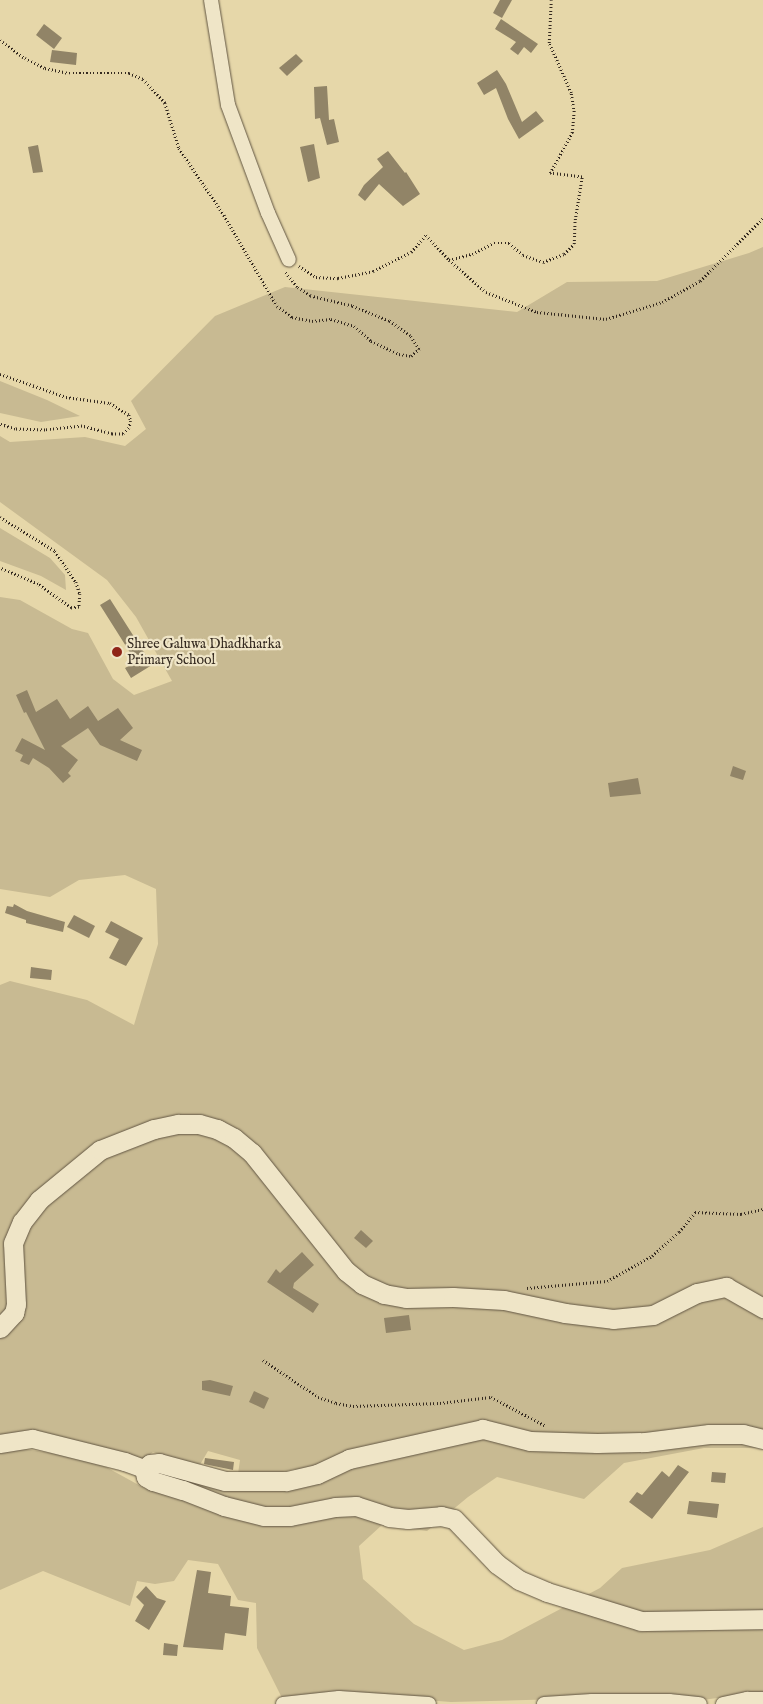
<!DOCTYPE html>
<html>
<head>
<meta charset="utf-8">
<style>
  body { margin:0 }
  #map { position:relative; width:763px; height:1704px; overflow:hidden; background:#e6d7a9; font-family:"IM FELL English",serif }
  div>[style] { position:absolute }
  .green>* { inset:0; background:#c8ba92 }
  .building>* { inset:0; background:#918467 }
  .path>* { height:2.5px; margin-top:-1.25px; transform-origin:0; background:repeating-linear-gradient(90deg,#352a20 0 1px,transparent 0 3.5px) }
  .roads { filter:drop-shadow(0 0 1px #615542) drop-shadow(0 0 1px #615542) }
  .minor>* { height:14px; margin:-7px; padding:0 7px; transform-origin:7px; border-radius:7px; background:#efe5c7 }
  .tertiary>* { height:18px; margin:-9px; padding:0 9px; transform-origin:9px; border-radius:9px; background:#efe5c7 }
  .secondary>* { height:19px; margin:-9.5px; padding:0 9.5px; transform-origin:9.5px; border-radius:9.5px; background:#efe5c7 }
  .dots>* { width:14px; height:14px; translate:-50% -50%; box-sizing:border-box; border:2px solid #efe5c7; border-radius:50% }
  span { translate:-50% -50%; white-space:nowrap; text-align:center; line-height:1.15; -webkit-text-stroke:4.5px #efe5c7; paint-order:stroke }
  .poi-label { font-size:14px; color:#352a20 }
  .left { translate:0 -50%; text-align:left }
</style>
</head>
<body>
<div id="map">
  <div class="green">
    <div style="clip-path:polygon(763px 247px,763px 1448px,704px 1448px,624px 1463px,584px 1499px,497px 1477px,468px 1497px,427px 1531px,382px 1525px,359px 1546px,363px 1579px,414px 1624px,464px 1650px,502px 1640px,600px 1588px,622px 1568px,710px 1550px,763px 1527px,763px 1692px,702px 1700px,597px 1698px,451px 1702px,346px 1694px,282px 1698px,257px 1648px,256px 1603px,238px 1600px,218px 1564px,188px 1560px,174px 1581px,155px 1584px,137px 1581px,130px 1606px,43px 1571px,0 1590px,0 1452px,18px 1448px,70px 1456px,106px 1467px,146px 1489px,193px 1483px,249px 1491px,297px 1486px,295px 1469px,274px 1474px,238px 1474px,240px 1460px,208px 1451px,198px 1468px,153px 1452px,144px 1460px,0 1438px,0 985px,10px 981px,87px 1000px,134px 1025px,158px 944px,156px 889px,125px 875px,79px 880px,50px 897px,0 889px,0 597px,20px 600px,72px 629px,88px 633px,113px 679px,134px 695px,172px 681px,136px 617px,107px 580px,0 502px,0 436px,10px 442px,85px 437px,125px 446px,146px 429px,131px 401px,215px 316px,285px 287px,517px 312px,567px 282px,657px 281px,749px 253px)"></div>
    <div style="clip-path:polygon(0 381px,47px 400px,80px 416px,41px 422px,0 413px)"></div>
    <div style="clip-path:polygon(0 528px,50px 558px,65px 575px,66px 590px,41px 576px,0 561px)"></div>
  </div>
  <div class="building">
    <div style="clip-path:polygon(500px 0,512px 0,502px 18px,493px 13px)"></div>
    <div style="clip-path:polygon(501px 19px,538px 44px,531px 53px,524px 47px,518px 55px,510px 49px,516px 42px,495px 29px)"></div>
    <div style="clip-path:polygon(44px 24px,62px 38px,54px 49px,36px 35px)"></div>
    <div style="clip-path:polygon(52px 50px,77px 53px,76px 65px,50px 62px)"></div>
    <div style="clip-path:polygon(296px 54px,303px 61px,287px 76px,279px 68px)"></div>
    <div style="clip-path:polygon(497px 70px,506px 84px,522px 122px,536px 111px,544px 121px,519px 139px,508px 119px,496px 88px,484px 95px,477px 83px)"></div>
    <div style="clip-path:polygon(327px 86px,329px 120px,334px 119px,339px 142px,327px 145px,320px 118px,315px 119px,314px 87px)"></div>
    <div style="clip-path:polygon(314px 144px,320px 178px,308px 182px,300px 147px)"></div>
    <div style="clip-path:polygon(38px 145px,43px 172px,33px 173px,28px 147px)"></div>
    <div style="clip-path:polygon(388px 151px,405px 173px,406px 172px,420px 194px,403px 206px,379px 184px,365px 201px,358px 195px,364px 185px,383px 167px,377px 159px)"></div>
    <div style="clip-path:polygon(110px 599px,152px 665px,131px 678px,125px 668px,136px 662px,100px 605px)"></div>
    <div style="clip-path:polygon(27px 690px,36px 712px,57px 699px,70px 719px,88px 706px,98px 721px,118px 708px,133px 728px,120px 740px,142px 750px,137px 761px,100px 745px,88px 728px,61px 746px,78px 760px,68px 773px,71px 776px,63px 783px,49px 768px,33px 758px,29px 765px,20px 761px,23px 755px,15px 751px,22px 738px,45px 750px,26px 712px,24px 713px,16px 695px)"></div>
    <div style="clip-path:polygon(733px 766px,746px 771px,743px 780px,730px 776px)"></div>
    <div style="clip-path:polygon(638px 778px,641px 794px,610px 797px,608px 783px)"></div>
    <div style="clip-path:polygon(14px 904px,27px 911px,65px 922px,63px 932px,26px 923px,26px 920px,5px 913px,7px 906px,13px 907px)"></div>
    <div style="clip-path:polygon(74px 915px,95px 926px,89px 938px,67px 927px)"></div>
    <div style="clip-path:polygon(111px 921px,143px 938px,126px 966px,109px 958px,119px 939px,105px 932px)"></div>
    <div style="clip-path:polygon(31px 967px,52px 970px,51px 980px,30px 978px)"></div>
    <div style="clip-path:polygon(361px 1230px,373px 1241px,366px 1248px,354px 1238px)"></div>
    <div style="clip-path:polygon(302px 1252px,314px 1265px,294px 1283px,293px 1288px,319px 1304px,313px 1313px,267px 1282px,276px 1269px,280px 1273px)"></div>
    <div style="clip-path:polygon(409px 1315px,411px 1330px,386px 1333px,384px 1318px)"></div>
    <div style="clip-path:polygon(210px 1380px,233px 1386px,230px 1396px,202px 1390px,202px 1381px)"></div>
    <div style="clip-path:polygon(254px 1391px,269px 1398px,264px 1409px,249px 1402px)"></div>
    <div style="clip-path:polygon(205px 1458px,234px 1462px,233px 1470px,204px 1464px)"></div>
    <div style="clip-path:polygon(678px 1465px,689px 1472px,652px 1519px,629px 1502px,637px 1492px,642px 1495px,662px 1471px,669px 1477px)"></div>
    <div style="clip-path:polygon(712px 1472px,726px 1473px,725px 1483px,711px 1482px)"></div>
    <div style="clip-path:polygon(689px 1501px,719px 1504px,717px 1518px,687px 1514px)"></div>
    <div style="clip-path:polygon(197px 1570px,211px 1572px,208px 1593px,231px 1596px,230px 1606px,249px 1608px,246px 1636px,225px 1633px,223px 1650px,183px 1647px)"></div>
    <div style="clip-path:polygon(146px 1586px,157px 1598px,166px 1601px,149px 1630px,135px 1621px,144px 1605px,136px 1597px)"></div>
    <div style="clip-path:polygon(164px 1643px,178px 1645px,177px 1656px,163px 1655px)"></div>
  </div>
  <div class="path">
    <div style="left:0;top:40px;width:31px;rotate:36deg"></div>
    <div style="left:25px;top:58px;width:22px;rotate:27deg"></div>
    <div style="left:45px;top:68px;width:25px;rotate:12deg"></div>
    <div style="left:69px;top:73px;width:60px"></div>
    <div style="left:129px;top:73px;width:15px;rotate:23deg"></div>
    <div style="left:143px;top:79px;width:33px;rotate:47deg"></div>
    <div style="left:165px;top:103px;width:47px;rotate:72.7deg"></div>
    <div style="left:179px;top:148px;width:81px;rotate:56.1deg"></div>
    <div style="left:224px;top:215px;width:105px;rotate:59.8deg"></div>
    <div style="left:277px;top:306px;width:19px;rotate:36deg"></div>
    <div style="left:292px;top:317px;width:20px;rotate:11deg"></div>
    <div style="left:312px;top:321px;width:19px;rotate:-6deg"></div>
    <div style="left:331px;top:319px;width:24px;rotate:17deg"></div>
    <div style="left:354px;top:326px;width:23px;rotate:41deg"></div>
    <div style="left:371px;top:341px;width:31px;rotate:25deg"></div>
    <div style="left:399px;top:354px;width:12px;rotate:9deg"></div>
    <div style="left:411px;top:356px;width:11px;rotate:-41deg"></div>
    <div style="left:419px;top:349px;width:16px;rotate:-125deg"></div>
    <div style="left:410px;top:336px;width:26px;rotate:-144deg"></div>
    <div style="left:389px;top:321px;width:40px;rotate:-158deg"></div>
    <div style="left:352px;top:306px;width:43px;rotate:-166.6deg"></div>
    <div style="left:310px;top:296px;width:16px;rotate:-145deg"></div>
    <div style="left:297px;top:287px;width:19px;rotate:-129deg"></div>
    <div style="left:449px;top:260px;width:24px;rotate:-15deg"></div>
    <div style="left:472px;top:254px;width:25px;rotate:-27deg"></div>
    <div style="left:494px;top:243px;width:15px"></div>
    <div style="left:509px;top:243px;width:18px;rotate:41deg"></div>
    <div style="left:523px;top:255px;width:21px;rotate:19deg"></div>
    <div style="left:543px;top:262px;width:22px;rotate:-21deg"></div>
    <div style="left:564px;top:254px;width:14px;rotate:-45deg"></div>
    <div style="left:574px;top:244px;width:24px;rotate:-88deg"></div>
    <div style="left:575px;top:220px;width:44px;rotate:-80.8deg"></div>
    <div style="left:582px;top:177px;width:32px;rotate:-173deg"></div>
    <div style="left:550px;top:173px;width:46px;rotate:-61.2deg"></div>
    <div style="left:572px;top:133px;width:21px;rotate:-85deg"></div>
    <div style="left:574px;top:112px;width:19px;rotate:-99deg"></div>
    <div style="left:571px;top:93px;width:55px;rotate:-113.7deg"></div>
    <div style="left:549px;top:43px;width:43px;rotate:-87.3deg"></div>
    <div style="left:299px;top:266px;width:20px;rotate:33deg"></div>
    <div style="left:316px;top:277px;width:22px;rotate:3deg"></div>
    <div style="left:338px;top:278px;width:36px;rotate:-11deg"></div>
    <div style="left:373px;top:271px;width:42px;rotate:-26.6deg"></div>
    <div style="left:411px;top:252px;width:23px;rotate:-49deg"></div>
    <div style="left:426px;top:235px;width:34px;rotate:47deg"></div>
    <div style="left:449px;top:260px;width:49px;rotate:40.9deg"></div>
    <div style="left:486px;top:292px;width:55px;rotate:21.4deg"></div>
    <div style="left:537px;top:312px;width:69px;rotate:5.8deg"></div>
    <div style="left:606px;top:319px;width:59px;rotate:-16.9deg"></div>
    <div style="left:662px;top:302px;width:43px;rotate:-28.9deg"></div>
    <div style="left:700px;top:281px;width:89px;rotate:-45deg"></div>
    <div style="left:0;top:374px;width:70px;rotate:19.2deg"></div>
    <div style="left:66px;top:397px;width:44px;rotate:7.8deg"></div>
    <div style="left:110px;top:403px;width:22px;rotate:32deg"></div>
    <div style="left:129px;top:415px;width:6px;rotate:72deg"></div>
    <div style="left:131px;top:421px;width:7px;rotate:106deg"></div>
    <div style="left:129px;top:428px;width:8px;rotate:135deg"></div>
    <div style="left:123px;top:434px;width:11px;rotate:180deg"></div>
    <div style="left:112px;top:434px;width:31px;rotate:-165deg"></div>
    <div style="left:82px;top:426px;width:37px;rotate:174deg"></div>
    <div style="left:45px;top:430px;width:30px;rotate:-178deg"></div>
    <div style="left:15px;top:429px;width:16px;rotate:-162deg"></div>
    <div style="left:0;top:517px;width:65px;rotate:31.7deg"></div>
    <div style="left:55px;top:551px;width:37px;rotate:56deg"></div>
    <div style="left:76px;top:582px;width:13px;rotate:72deg"></div>
    <div style="left:80px;top:594px;width:13px;rotate:94deg"></div>
    <div style="left:79px;top:607px;width:8px;rotate:173deg"></div>
    <div style="left:71px;top:608px;width:41px;rotate:-144deg"></div>
    <div style="left:38px;top:584px;width:41px;rotate:-157.2deg"></div>
    <div style="left:527px;top:1288px;width:80px;rotate:-5deg"></div>
    <div style="left:607px;top:1281px;width:51px;rotate:-29.1deg"></div>
    <div style="left:652px;top:1256px;width:36px;rotate:-42deg"></div>
    <div style="left:679px;top:1232px;width:26px;rotate:-51deg"></div>
    <div style="left:695px;top:1212px;width:46px;rotate:2.5deg"></div>
    <div style="left:741px;top:1214px;width:23px;rotate:-13deg"></div>
    <div style="left:263px;top:1360px;width:66px;rotate:33.9deg"></div>
    <div style="left:318px;top:1397px;width:19px;rotate:18deg"></div>
    <div style="left:336px;top:1403px;width:17px;rotate:10deg"></div>
    <div style="left:353px;top:1406px;width:87px;rotate:-2deg"></div>
    <div style="left:440px;top:1403px;width:51px;rotate:-6.7deg"></div>
    <div style="left:491px;top:1397px;width:62px;rotate:27.8deg"></div>
  </div>
  <div class="roads">
    <div class="minor">
      <div style="left:211px;top:0;width:106px;rotate:80.8deg"></div>
      <div style="left:228px;top:105px;width:115px;rotate:69.7deg"></div>
      <div style="left:268px;top:213px;width:51px;rotate:65.9deg"></div>
      <div style="left:283px;top:1704px;width:56px;rotate:-6.1deg"></div>
      <div style="left:339px;top:1698px;width:90px;rotate:3.8deg"></div>
      <div style="left:544px;top:1704px;width:48px;rotate:-3.6deg"></div>
      <div style="left:592px;top:1701px;width:77px"></div>
      <div style="left:669px;top:1701px;width:31px;rotate:6deg"></div>
      <div style="left:723px;top:1704px;width:25px;rotate:-12deg"></div>
      <div style="left:747px;top:1699px;width:16px"></div>
    </div>
    <div class="tertiary">
      <div style="left:0;top:1444px;width:33px;rotate:-9deg"></div>
      <div style="left:33px;top:1439px;width:95px;rotate:14deg"></div>
      <div style="left:125px;top:1462px;width:20px;rotate:20deg"></div>
    </div>
    <div class="secondary">
      <div style="left:0;top:1328px;width:21px;rotate:-47deg"></div>
      <div style="left:14px;top:1313px;width:9px;rotate:-77deg"></div>
      <div style="left:16px;top:1304px;width:61px;rotate:-92.8deg"></div>
      <div style="left:13px;top:1243px;width:23px;rotate:-67deg"></div>
      <div style="left:22px;top:1222px;width:28px;rotate:-52deg"></div>
      <div style="left:39px;top:1200px;width:79px;rotate:-39.3deg"></div>
      <div style="left:100px;top:1150px;width:58px;rotate:-21.3deg"></div>
      <div style="left:154px;top:1129px;width:25px;rotate:-12deg"></div>
      <div style="left:178px;top:1124px;width:21px"></div>
      <div style="left:199px;top:1124px;width:19px;rotate:16deg"></div>
      <div style="left:217px;top:1129px;width:19px;rotate:28deg"></div>
      <div style="left:234px;top:1138px;width:23px;rotate:40deg"></div>
      <div style="left:252px;top:1153px;width:151px;rotate:51.5deg"></div>
      <div style="left:346px;top:1271px;width:21px;rotate:39deg"></div>
      <div style="left:362px;top:1284px;width:24px;rotate:24deg"></div>
      <div style="left:384px;top:1294px;width:22px;rotate:10deg"></div>
      <div style="left:406px;top:1298px;width:47px;rotate:-1.2deg"></div>
      <div style="left:453px;top:1297px;width:51px;rotate:3.4deg"></div>
      <div style="left:504px;top:1300px;width:62px;rotate:12deg"></div>
      <div style="left:565px;top:1313px;width:48px;rotate:7.1deg"></div>
      <div style="left:613px;top:1319px;width:40px;rotate:-5.7deg"></div>
      <div style="left:653px;top:1315px;width:49px;rotate:-26.6deg"></div>
      <div style="left:697px;top:1293px;width:30px;rotate:-12deg"></div>
      <div style="left:726px;top:1287px;width:43px;rotate:29.6deg"></div>
      <div style="left:763px;top:1439px;width:21px;rotate:-166deg"></div>
      <div style="left:743px;top:1434px;width:34px;rotate:180deg"></div>
      <div style="left:709px;top:1434px;width:64px;rotate:172.8deg"></div>
      <div style="left:646px;top:1442px;width:49px;rotate:178.8deg"></div>
      <div style="left:597px;top:1443px;width:67px;rotate:-178.3deg"></div>
      <div style="left:530px;top:1441px;width:49px;rotate:-165.7deg"></div>
      <div style="left:483px;top:1429px;width:137px;rotate:167.4deg"></div>
      <div style="left:349px;top:1459px;width:35px;rotate:155deg"></div>
      <div style="left:317px;top:1474px;width:32px;rotate:167deg"></div>
      <div style="left:286px;top:1481px;width:61px;rotate:180deg"></div>
      <div style="left:225px;top:1481px;width:68px;rotate:-164.7deg"></div>
      <div style="left:159px;top:1463px;width:9px;rotate:174deg"></div>
      <div style="left:150px;top:1464px;width:8px;rotate:140deg"></div>
      <div style="left:144px;top:1469px;width:8px;rotate:76deg"></div>
      <div style="left:146px;top:1477px;width:8px;rotate:30deg"></div>
      <div style="left:153px;top:1481px;width:31px;rotate:17deg"></div>
      <div style="left:183px;top:1490px;width:44px;rotate:21.3deg"></div>
      <div style="left:224px;top:1506px;width:41px;rotate:14deg"></div>
      <div style="left:264px;top:1516px;width:26px"></div>
      <div style="left:290px;top:1516px;width:46px;rotate:-11.3deg"></div>
      <div style="left:335px;top:1507px;width:21px;rotate:-3deg"></div>
      <div style="left:356px;top:1506px;width:35px;rotate:18deg"></div>
      <div style="left:389px;top:1517px;width:19px;rotate:6deg"></div>
      <div style="left:408px;top:1519px;width:33px;rotate:-5deg"></div>
      <div style="left:441px;top:1516px;width:13px;rotate:13deg"></div>
      <div style="left:454px;top:1519px;width:62px;rotate:46.3deg"></div>
      <div style="left:497px;top:1564px;width:27px;rotate:36deg"></div>
      <div style="left:519px;top:1580px;width:30px;rotate:23deg"></div>
      <div style="left:547px;top:1592px;width:98px;rotate:17.1deg"></div>
      <div style="left:641px;top:1621px;width:122px;rotate:-0.9deg"></div>
    </div>
  </div>
  <div class="dots">
    <div style="left:117px;top:652px;background:#8f2418"></div>
  </div>
  <div class="poi-label">
    <span class="left" style="left:127px;top:652px">Shree Galuwa Dhadkharka<br>Primary School</span>
  </div>
</div>
</body>
</html>
